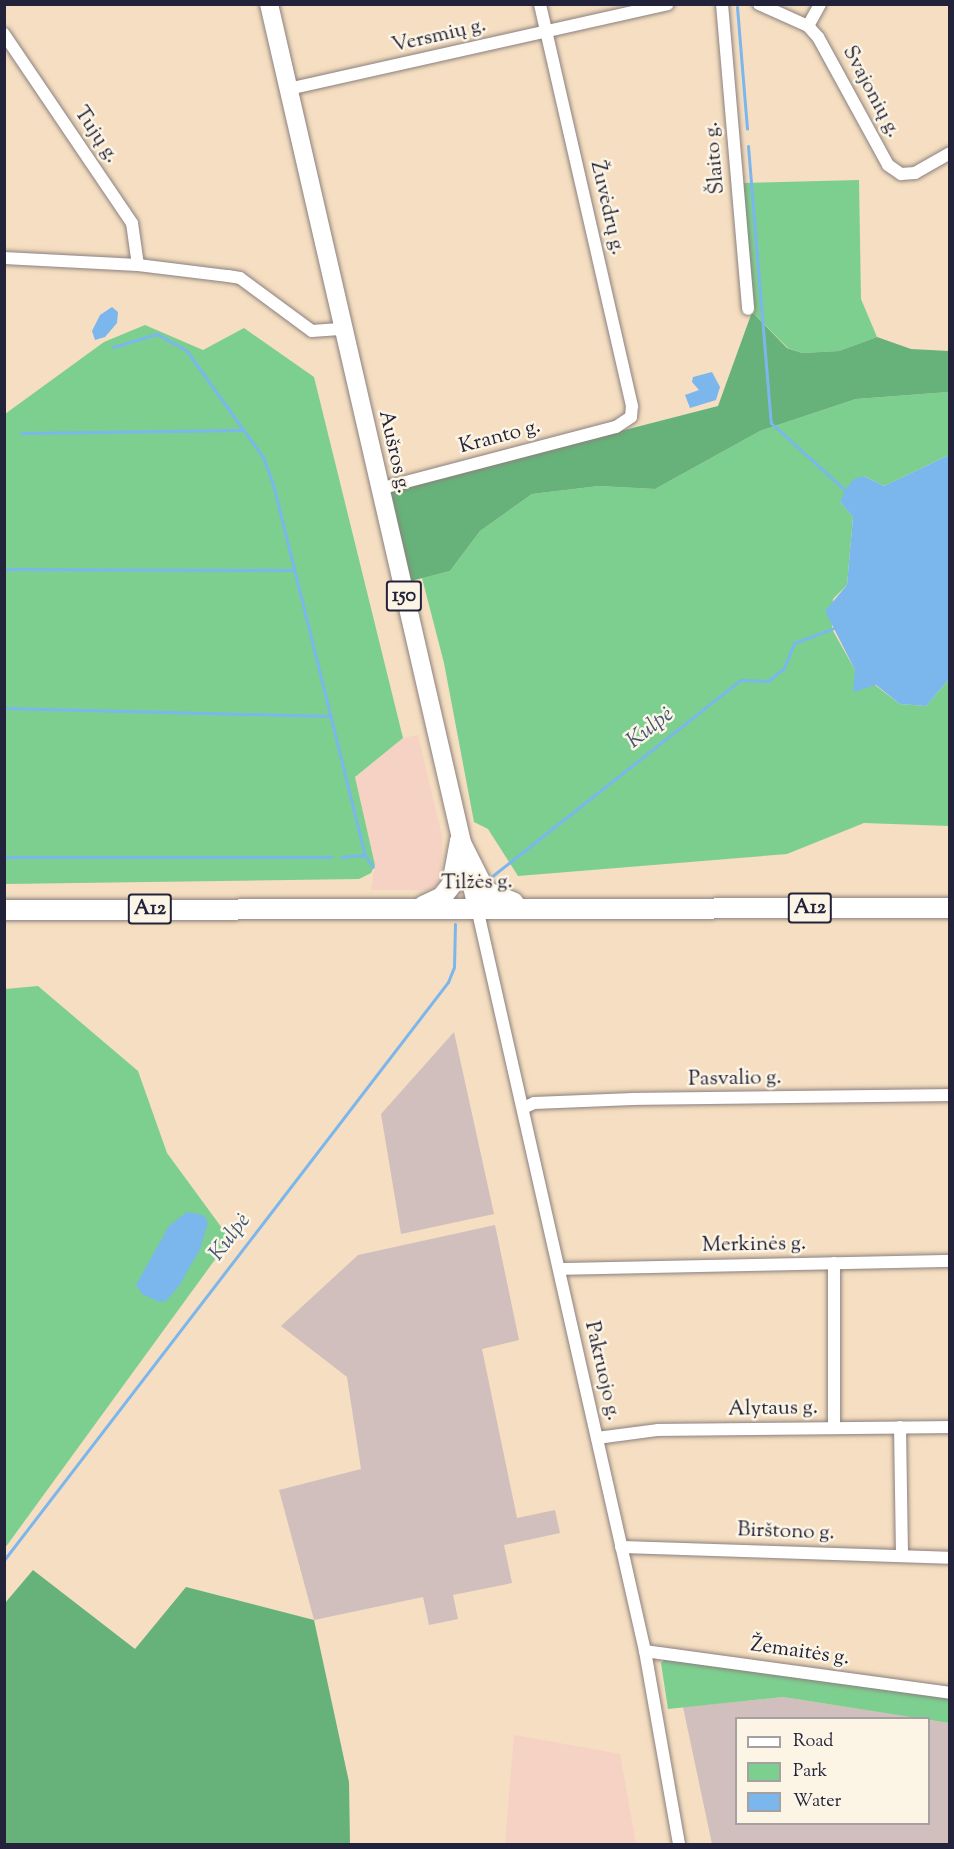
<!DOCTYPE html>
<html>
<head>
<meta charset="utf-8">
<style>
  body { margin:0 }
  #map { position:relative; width:954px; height:1849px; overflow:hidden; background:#f5dec1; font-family:"Sorts Mill Goudy",serif }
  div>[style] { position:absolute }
  .built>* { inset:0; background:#f5d2c3 }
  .industrial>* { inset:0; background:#d1bfbd }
  .green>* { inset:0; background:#7dcf90 }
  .forest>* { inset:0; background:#66b27a }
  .water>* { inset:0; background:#7bb6ed }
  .stream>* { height:3px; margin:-1.5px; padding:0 1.5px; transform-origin:1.5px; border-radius:1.5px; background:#7bb6ed }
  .roads { filter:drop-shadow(0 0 2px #8c807e) drop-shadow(0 0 2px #8c807e) }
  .minor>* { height:12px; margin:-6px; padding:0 6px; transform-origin:6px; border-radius:6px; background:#fff }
  .primary>* { height:18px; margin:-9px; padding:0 9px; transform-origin:9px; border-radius:9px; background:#fff }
  .trunk>* { height:20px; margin:-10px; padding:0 10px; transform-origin:10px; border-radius:10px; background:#fff }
  span { translate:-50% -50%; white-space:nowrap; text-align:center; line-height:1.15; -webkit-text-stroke:5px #fcf5e5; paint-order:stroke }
  .shield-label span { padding:2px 4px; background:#fcf5e5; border:2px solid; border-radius:4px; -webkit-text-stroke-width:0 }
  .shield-label { font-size:20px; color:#22223b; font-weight:700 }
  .street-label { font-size:21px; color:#22223b }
  .water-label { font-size:22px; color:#415679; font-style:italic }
  .frame { position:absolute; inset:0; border:6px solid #22223b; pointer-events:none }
  .legend { position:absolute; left:735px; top:1717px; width:195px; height:108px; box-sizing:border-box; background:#fcf5e5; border:2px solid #a5a1a1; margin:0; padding:8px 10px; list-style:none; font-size:18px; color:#22223b }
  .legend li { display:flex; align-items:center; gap:12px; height:30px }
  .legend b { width:30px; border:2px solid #a5a1a1 }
</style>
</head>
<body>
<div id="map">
  <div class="built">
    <div style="clip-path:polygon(418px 735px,442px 836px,441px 881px,430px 890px,371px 890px,375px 865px,355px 777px,403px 738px)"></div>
    <div style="clip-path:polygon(514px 1735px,620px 1754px,636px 1844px,505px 1844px)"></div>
  </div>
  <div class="industrial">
    <div style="clip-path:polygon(454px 1032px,494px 1214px,401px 1234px,381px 1114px)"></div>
    <div style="clip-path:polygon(495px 1225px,519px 1340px,482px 1349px,517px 1518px,555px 1510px,560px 1533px,504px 1545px,512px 1583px,453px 1595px,458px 1619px,429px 1625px,423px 1597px,314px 1620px,279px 1490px,361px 1469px,347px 1377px,281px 1326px,358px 1255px)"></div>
    <div style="clip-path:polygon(783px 1697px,919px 1718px,736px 1718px,736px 1824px,928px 1824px,929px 1720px,949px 1723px,949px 1844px,712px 1844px,683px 1707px)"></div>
  </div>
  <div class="green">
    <div style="clip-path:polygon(859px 180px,861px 299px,877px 337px,839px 351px,802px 353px,788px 348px,752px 312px,742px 183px)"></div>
    <div style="clip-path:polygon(145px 325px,203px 350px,244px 328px,314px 377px,403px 738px,355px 777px,375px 865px,371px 873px,359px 879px,5px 884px,5px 414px,104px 342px)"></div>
    <div style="clip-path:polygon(949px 392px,949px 455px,884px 486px,864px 476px,840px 502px,853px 517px,847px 585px,833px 599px,832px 629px,855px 670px,900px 704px,926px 706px,949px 679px,949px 826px,864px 823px,787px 854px,518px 876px,488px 829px,474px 822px,444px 663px,422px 578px,450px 571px,480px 531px,532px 494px,599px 486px,655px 489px,760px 431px,856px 399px)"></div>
    <div style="clip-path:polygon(38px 986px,138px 1071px,167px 1153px,230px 1239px,5px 1548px,5px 989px)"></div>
    <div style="clip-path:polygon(665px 1659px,949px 1693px,949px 1723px,783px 1697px,668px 1709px,661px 1663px)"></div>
  </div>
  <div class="forest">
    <div style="clip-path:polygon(752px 312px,787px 348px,802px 353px,839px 351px,877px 337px,911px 349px,949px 351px,949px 392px,856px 399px,760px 431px,655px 489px,599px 486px,532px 494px,480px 531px,450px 571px,407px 582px,384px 492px,718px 406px)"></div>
    <div style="clip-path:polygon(33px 1570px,135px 1649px,186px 1587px,314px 1620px,349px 1782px,350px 1844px,5px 1844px,5px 1603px)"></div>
  </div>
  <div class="water">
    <div style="clip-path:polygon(112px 307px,118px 312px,117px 323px,105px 337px,95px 340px,92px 331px,100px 315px)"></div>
    <div style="clip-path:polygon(712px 372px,720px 387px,716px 400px,690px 408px,685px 395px,699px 390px,692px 382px,693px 377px)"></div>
    <div style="clip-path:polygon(949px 455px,949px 679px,926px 706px,900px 704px,876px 685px,853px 692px,855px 670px,825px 611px,847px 585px,853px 517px,840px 502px,845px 490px,854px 479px,864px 476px,884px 486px)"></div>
    <div style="clip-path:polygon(187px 1212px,203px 1215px,208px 1222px,200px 1249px,179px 1286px,166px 1301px,159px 1302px,142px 1294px,136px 1285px,169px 1226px)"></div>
  </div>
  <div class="stream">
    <div style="left:737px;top:7px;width:122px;rotate:85.3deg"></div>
    <div style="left:748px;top:146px;width:278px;rotate:85.3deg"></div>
    <div style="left:771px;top:423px;width:100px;rotate:42.2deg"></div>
    <div style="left:113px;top:347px;width:46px;rotate:-16.5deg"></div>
    <div style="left:157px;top:334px;width:33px;rotate:29deg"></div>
    <div style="left:186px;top:350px;width:132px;rotate:54.3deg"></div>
    <div style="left:263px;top:457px;width:29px;rotate:70deg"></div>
    <div style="left:273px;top:484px;width:382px;rotate:76.1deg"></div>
    <div style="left:21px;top:433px;width:223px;rotate:-0.8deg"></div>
    <div style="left:4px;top:569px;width:290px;rotate:0.2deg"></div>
    <div style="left:4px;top:708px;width:327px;rotate:1.4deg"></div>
    <div style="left:4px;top:857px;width:327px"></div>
    <div style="left:341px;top:857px;width:24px;rotate:-5deg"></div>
    <div style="left:365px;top:855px;width:14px;rotate:56deg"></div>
    <div style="left:491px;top:877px;width:318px;rotate:-38.3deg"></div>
    <div style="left:740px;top:680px;width:28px;rotate:2deg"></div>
    <div style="left:768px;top:681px;width:21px;rotate:-39deg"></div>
    <div style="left:784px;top:668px;width:27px;rotate:-68deg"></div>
    <div style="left:794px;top:643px;width:43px;rotate:-20.6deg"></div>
    <div style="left:4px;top:1560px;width:729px;rotate:-52.47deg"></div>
    <div style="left:448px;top:982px;width:16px;rotate:-68deg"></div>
    <div style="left:454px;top:967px;width:43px;rotate:-88.7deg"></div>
  </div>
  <div class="roads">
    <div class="minor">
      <div style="left:722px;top:4px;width:306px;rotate:85.1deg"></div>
      <div style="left:759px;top:4px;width:54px;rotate:24.2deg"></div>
      <div style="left:808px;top:26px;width:15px;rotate:48deg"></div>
      <div style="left:818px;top:37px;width:146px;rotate:61.3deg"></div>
      <div style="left:888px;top:165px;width:16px;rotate:35deg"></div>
      <div style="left:901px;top:174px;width:14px;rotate:-4deg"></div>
      <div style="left:915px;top:173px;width:40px;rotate:-29.7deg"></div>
      <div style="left:808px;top:26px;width:25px;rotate:-61deg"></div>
      <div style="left:4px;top:34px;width:228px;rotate:55.9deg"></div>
      <div style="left:132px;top:223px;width:42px;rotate:81.9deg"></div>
      <div style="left:288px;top:89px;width:389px;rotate:-12.6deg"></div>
      <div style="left:4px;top:258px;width:134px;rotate:3deg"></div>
      <div style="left:138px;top:265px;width:91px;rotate:7deg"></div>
      <div style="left:228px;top:276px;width:12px;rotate:9deg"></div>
      <div style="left:240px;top:278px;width:89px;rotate:36.4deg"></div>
      <div style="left:312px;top:331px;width:31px;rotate:-4deg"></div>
      <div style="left:379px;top:489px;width:245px;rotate:-14.7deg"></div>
      <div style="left:616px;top:427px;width:18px;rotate:-34deg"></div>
      <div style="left:631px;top:417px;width:11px;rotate:-85deg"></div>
      <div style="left:632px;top:406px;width:412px;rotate:-102.9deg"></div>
      <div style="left:477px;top:908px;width:762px;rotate:77.26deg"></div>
      <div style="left:645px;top:1651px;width:196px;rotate:80deg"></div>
      <div style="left:523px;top:1108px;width:12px;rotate:-24deg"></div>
      <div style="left:534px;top:1103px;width:99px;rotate:-2.3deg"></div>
      <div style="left:633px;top:1099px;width:317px;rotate:-0.7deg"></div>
      <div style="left:559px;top:1269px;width:391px;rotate:-1.2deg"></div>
      <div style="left:900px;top:1427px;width:128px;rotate:89.1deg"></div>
      <div style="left:834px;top:1428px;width:165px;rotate:-90deg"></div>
      <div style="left:597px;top:1438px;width:62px;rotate:-7.5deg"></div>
      <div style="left:658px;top:1430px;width:292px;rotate:-0.6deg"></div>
      <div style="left:621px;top:1547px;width:329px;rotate:1.9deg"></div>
      <div style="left:645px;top:1651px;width:308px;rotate:7.8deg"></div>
    </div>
    <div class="primary">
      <div style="left:269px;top:4px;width:928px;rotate:77.04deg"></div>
    </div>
    <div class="trunk">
      <div style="left:460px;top:841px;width:56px;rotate:63.4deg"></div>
      <div style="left:485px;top:891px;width:31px;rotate:22deg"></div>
      <div style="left:423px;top:906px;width:21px;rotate:-25deg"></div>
      <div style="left:442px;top:897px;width:16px;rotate:-52deg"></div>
      <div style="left:452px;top:884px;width:44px;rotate:-79.5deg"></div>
      <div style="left:4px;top:910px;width:946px;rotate:-0.12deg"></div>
    </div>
  </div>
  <div class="shield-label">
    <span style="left:404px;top:596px">150</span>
    <span style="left:810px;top:908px">A12</span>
    <span style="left:150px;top:909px">A12</span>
  </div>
  <div class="street-label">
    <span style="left:439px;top:36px;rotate:-13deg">Versmių g.</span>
    <span style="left:871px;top:92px;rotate:62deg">Svajonių g.</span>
    <span style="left:96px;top:135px;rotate:56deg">Tujų g.</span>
    <span style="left:715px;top:158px;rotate:-95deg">Šlaito g.</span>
    <span style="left:607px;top:208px;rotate:77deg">Žuvėdrų g.</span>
    <span style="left:500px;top:437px;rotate:-15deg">Kranto g.</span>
    <span style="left:394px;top:452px;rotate:77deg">Aušros g.</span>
    <span style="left:477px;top:883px;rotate:-1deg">Tilžės g.</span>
    <span style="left:735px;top:1079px;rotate:-1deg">Pasvalio g.</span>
    <span style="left:754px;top:1245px;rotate:-1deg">Merkinės g.</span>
    <span style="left:602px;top:1371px;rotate:77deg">Pakruojo g.</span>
    <span style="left:773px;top:1409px;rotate:-1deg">Alytaus g.</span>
    <span style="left:786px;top:1532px;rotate:2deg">Birštono g.</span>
    <span style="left:800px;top:1652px;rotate:8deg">Žemaitės g.</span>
  </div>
  <div class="water-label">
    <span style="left:651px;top:729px;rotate:-38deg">Kulpė</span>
    <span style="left:231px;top:1238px;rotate:-53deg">Kulpė</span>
  </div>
  <div class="frame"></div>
  <ul class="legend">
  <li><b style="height:8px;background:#fff"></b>Road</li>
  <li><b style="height:16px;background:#7dcf90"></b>Park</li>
  <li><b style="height:16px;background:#7bb6ed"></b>Water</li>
  </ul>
</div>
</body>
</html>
